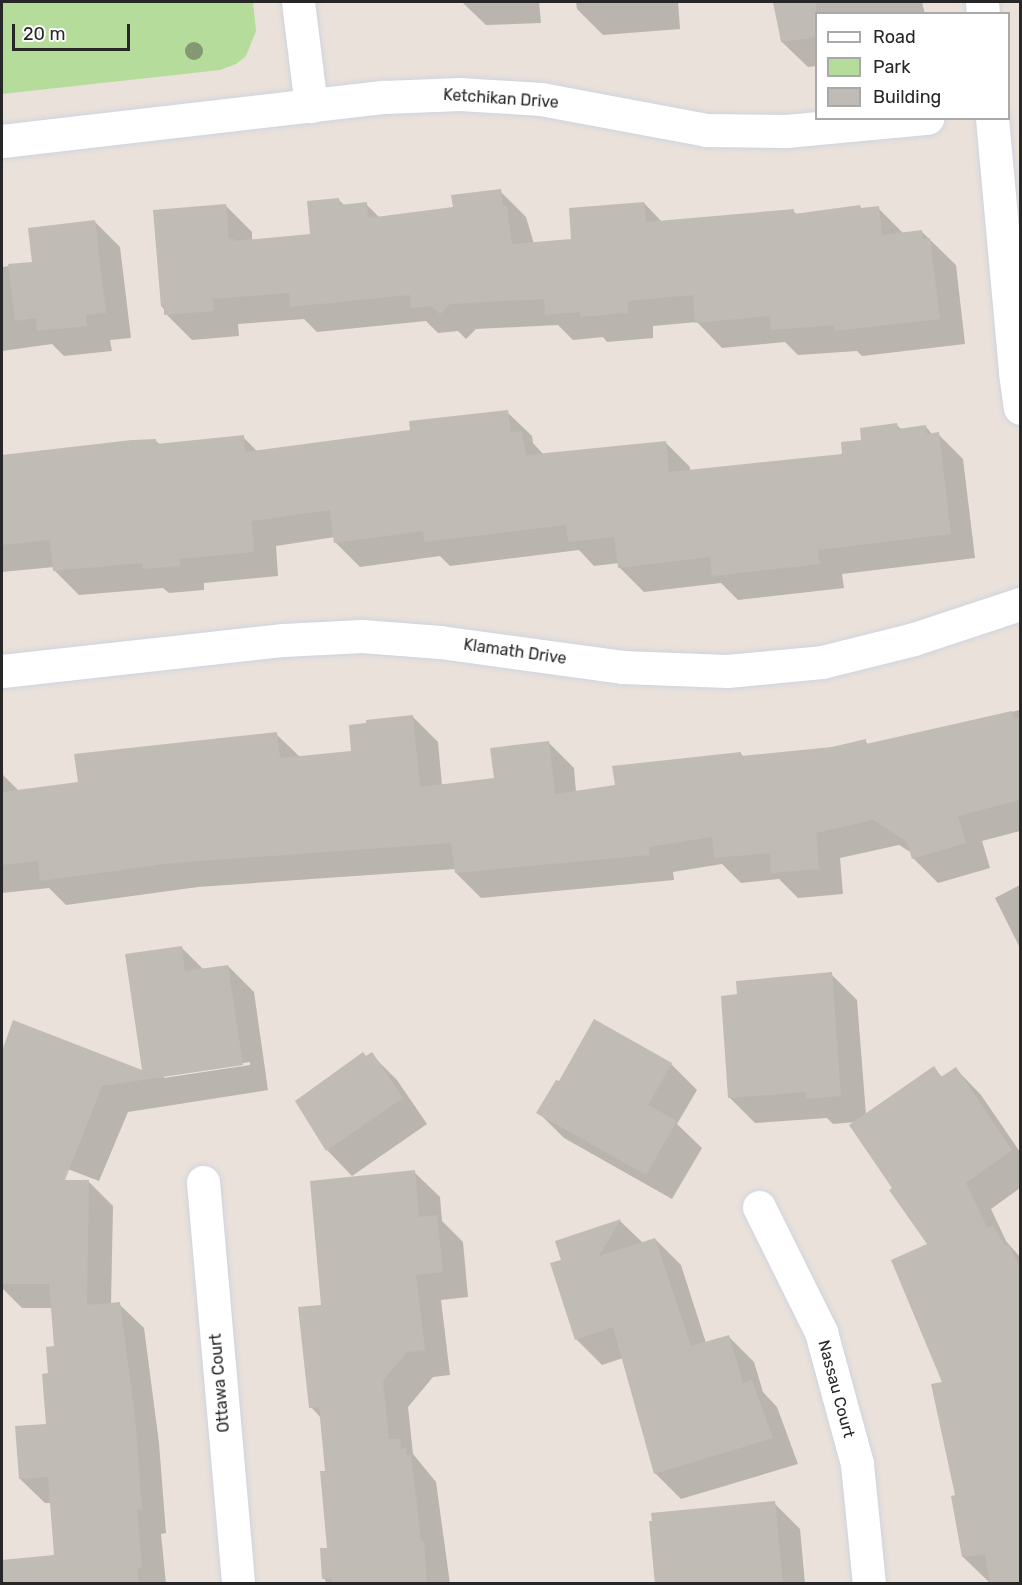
<!DOCTYPE html>
<html>
<head>
<meta charset="utf-8">
<style>
  body { margin:0 }
  #map { position:relative; width:1022px; height:1585px; overflow:hidden; background:#e9e1da; font-family:Rubik,sans-serif }
  div>[style] { position:absolute }
  .green>* { inset:0; background:#b5dc9a }
  .shadow>* { inset:0; background:#0003 }
  .building>* { inset:0; background:#c1bbb6 }
  .roads { filter:drop-shadow(0 0 2px #cfd3df) drop-shadow(0 0 2px #cfd3df) }
  .minor>* { height:33px; margin:-16.5px; padding:0 16.5px; transform-origin:16.5px; border-radius:16.5px; background:#fff }
  .trees>* { width:18px; height:18px; margin:-9px; border-radius:50%; background:#839873 }
  span { translate:-50% -50%; white-space:nowrap; text-align:center; line-height:1.15; -webkit-text-stroke:6px #fff; paint-order:stroke }
  .street-label { font-size:16px; color:#272727 }
  .frame { position:absolute; inset:0; border:3px solid #272727; pointer-events:none }
  .legend { position:absolute; left:815px; top:12px; width:195px; height:108px; box-sizing:border-box; background:#fff; border:2px solid #a9a9a9; margin:0; padding:8px 10px; list-style:none; font-size:18px; color:#272727 }
  .legend li { display:flex; align-items:center; gap:12px; height:30px }
  .legend b { width:30px; border:2px solid #a9a9a9 }
  .scale { position:absolute; left:12px; top:24px; width:118px; height:27px; box-sizing:border-box; border:3px solid #272727; border-top:0; padding-left:8px; font-size:18px; line-height:21px; white-space:nowrap; color:#272727; -webkit-text-stroke:4px #fff; paint-order:stroke }
</style>
</head>
<body>
<div id="map">
  <div class="green">
    <div style="clip-path:polygon(2px 2px,253px 2px,256px 31px,246px 56px,236px 64px,220px 70px,2px 94px)"></div>
  </div>
  <div class="shadow">
    <div style="clip-path:polygon(462px 2px,539px 2px,541px 23px,486px 25px)"></div>
    <div style="clip-path:polygon(576px 2px,678px 2px,680px 29px,603px 35px,577px 9px)"></div>
    <div style="clip-path:polygon(779px 2px,922px 2px,925px 14px,816px 14px,816px 66px,808px 67px,782px 42px)"></div>
    <div style="clip-path:polygon(500px 191px,526px 217px,534px 244px,573px 240px,644px 203px,662px 222px,793px 211px,798px 215px,860px 207px,863px 210px,878px 208px,904px 234px,921px 231px,956px 265px,965px 344px,862px 356px,857px 351px,798px 355px,785px 342px,722px 348px,697px 322px,653px 326px,653px 338px,607px 342px,603px 337px,573px 340px,558px 325px,476px 329px,466px 339px,458px 331px,438px 333px,426px 321px,317px 332px,304px 319px,238px 324px,239px 336px,192px 340px,166px 314px,162px 306px,226px 206px,252px 232px,252px 241px,312px 235px,338px 199px,345px 206px,366px 204px,380px 218px,454px 209px)"></div>
    <div style="clip-path:polygon(95px 222px,120px 247px,131px 338px,110px 340px,112px 351px,64px 356px,52px 344px,2px 351px,2px 267px,34px 263px)"></div>
    <div style="clip-path:polygon(507px 412px,532px 436px,533px 443px,544px 455px,665px 442px,690px 467px,690px 471px,844px 455px,863px 441px,897px 425px,902px 430px,926px 427px,933px 435px,938px 434px,963px 459px,975px 558px,842px 574px,844px 588px,738px 600px,721px 583px,644px 592px,619px 567px,619px 563px,594px 566px,579px 550px,450px 566px,440px 556px,360px 567px,335px 542px,335px 537px,276px 546px,278px 576px,204px 583px,204px 590px,169px 593px,163px 588px,79px 595px,54px 570px,54px 567px,2px 572px,2px 457px,155px 440px,160px 445px,243px 437px,258px 452px,411px 431px)"></div>
    <div style="clip-path:polygon(1020px 710px,1020px 831px,982px 841px,990px 868px,938px 883px,913px 858px,912px 853px,899px 845px,840px 858px,843px 894px,798px 898px,779px 879px,741px 883px,722px 864px,673px 872px,674px 880px,481px 898px,456px 873px,456px 869px,198px 887px,66px 905px,49px 888px,2px 893px,2px 774px,19px 791px,79px 784px,76px 755px,276px 734px,300px 757px,353px 752px,413px 717px,438px 742px,442px 785px,496px 779px,549px 743px,574px 768px,576px 792px,616px 786px,740px 753px,744px 757px,832px 749px,865px 741px,869px 745px)"></div>
    <div style="clip-path:polygon(1020px 885px,1020px 948px,995px 898px)"></div>
    <div style="clip-path:polygon(evenodd,181px 947px,204px 970px,228px 966px,254px 992px,268px 1090px,128px 1112px,99px 1181px,2px 1144px,2px 1056px,14px 1022px,144px 1072px,181px 947px,250px 1062px,250px 1065px,164px 1078px,164px 1075px,250px 1062px)"></div>
    <div style="clip-path:polygon(831px 974px,857px 1000px,866px 1115px,934px 1068px,943px 1078px,956px 1069px,981px 1095px,1020px 1152px,1020px 1188px,991px 1209px,1006px 1241px,1020px 1257px,1020px 1584px,991px 1584px,963px 1557px,929px 1244px,856px 1122px,833px 1124px,827px 1118px,755px 1123px,730px 1098px)"></div>
    <div style="clip-path:polygon(371px 1054px,397px 1080px,427px 1124px,352px 1176px,327px 1150px,367px 1058px)"></div>
    <div style="clip-path:polygon(671px 1064px,697px 1090px,677px 1124px,702px 1148px,672px 1199px,564px 1138px,538px 1112px)"></div>
    <div style="clip-path:polygon(414px 1172px,440px 1197px,442px 1221px,463px 1242px,468px 1297px,441px 1300px,450px 1375px,433px 1377px,408px 1407px,413px 1454px,436px 1482px,450px 1584px,327px 1584px,324px 1578px,328px 1549px,327px 1472px,321px 1418px,311px 1407px,322px 1306px)"></div>
    <div style="clip-path:polygon(2px 1180px,89px 1182px,113px 1206px,111px 1304px,119px 1304px,144px 1328px,159px 1443px,166px 1533px,161px 1534px,166px 1584px,50px 1584px,55px 1556px,52px 1503px,45px 1503px,20px 1479px,48px 1425px,50px 1374px,56px 1347px,52px 1308px,22px 1308px,2px 1288px)"></div>
    <div style="clip-path:polygon(620px 1221px,643px 1243px,655px 1239px,681px 1265px,706px 1343px,728px 1336px,754px 1362px,763px 1392px,777px 1407px,798px 1464px,681px 1499px,655px 1473px,623px 1358px,602px 1365px,576px 1339px,563px 1260px,557px 1242px)"></div>
    <div style="clip-path:polygon(774px 1503px,800px 1529px,805px 1584px,656px 1584px)"></div>
  </div>
  <div class="building">
    <div style="clip-path:polygon(773px 2px,816px 2px,816px 37px,781px 42px)"></div>
    <div style="clip-path:polygon(501px 189px,503px 206px,507px 206px,512px 244px,571px 239px,569px 208px,644px 202px,646px 222px,794px 209px,794px 214px,860px 205px,861px 208px,879px 206px,882px 235px,922px 230px,923px 239px,930px 238px,940px 319px,835px 331px,834px 325px,771px 330px,770px 316px,695px 323px,693px 295px,628px 301px,628px 313px,580px 317px,580px 312px,545px 315px,544px 299px,450px 304px,440px 314px,431px 306px,411px 308px,410px 295px,290px 307px,289px 293px,213px 299px,214px 311px,164px 315px,164px 306px,161px 307px,153px 210px,226px 204px,229px 239px,234px 239px,234px 241px,310px 234px,307px 201px,339px 198px,340px 205px,367px 202px,368px 218px,453px 207px,451px 195px)"></div>
    <div style="clip-path:polygon(95px 220px,106px 313px,86px 315px,87px 326px,37px 331px,36px 318px,15px 321px,8px 264px,32px 262px,28px 228px)"></div>
    <div style="clip-path:polygon(508px 410px,511px 432px,522px 431px,526px 455px,666px 441px,669px 472px,842px 454px,841px 442px,861px 440px,860px 428px,897px 423px,898px 429px,926px 425px,927px 434px,939px 432px,951px 534px,818px 550px,820px 564px,712px 576px,710px 557px,618px 568px,614px 537px,568px 542px,566px 525px,424px 542px,423px 531px,334px 543px,330px 510px,252px 521px,254px 552px,180px 559px,180px 566px,143px 569px,142px 563px,53px 571px,50px 540px,2px 545px,2px 455px,132px 440px,156px 439px,156px 444px,244px 435px,245px 452px,410px 430px,409px 421px)"></div>
    <div style="clip-path:polygon(1012px 711px,1014px 719px,1020px 718px,1020px 800px,958px 816px,966px 843px,912px 859px,907px 842px,873px 820px,816px 833px,819px 869px,771px 873px,770px 853px,714px 858px,712px 837px,649px 847px,650px 855px,455px 873px,451px 843px,173px 863px,40px 881px,38px 861px,2px 865px,2px 792px,78px 782px,74px 754px,277px 732px,280px 758px,351px 751px,349px 725px,366px 723px,366px 720px,413px 715px,420px 787px,494px 778px,490px 748px,549px 741px,555px 794px,615px 785px,612px 766px,741px 752px,741px 756px,832px 747px,866px 739px,866px 744px)"></div>
    <div style="clip-path:polygon(182px 946px,185px 971px,228px 965px,243px 1065px,102px 1086px,65px 1180px,89px 1180px,87px 1305px,120px 1302px,135px 1417px,142px 1509px,137px 1509px,142px 1568px,137px 1568px,139px 1584px,2px 1584px,2px 1560px,54px 1555px,48px 1477px,19px 1479px,15px 1426px,46px 1424px,42px 1374px,48px 1373px,46px 1347px,54px 1346px,49px 1284px,2px 1284px,2px 1051px,13px 1020px,142px 1070px,125px 954px)"></div>
    <div style="clip-path:polygon(832px 972px,841px 1096px,806px 1099px,806px 1092px,728px 1098px,721px 996px,737px 994px,736px 981px)"></div>
    <div style="clip-path:polygon(594px 1019px,672px 1063px,648px 1105px,677px 1121px,646px 1175px,536px 1113px,556px 1080px,559px 1081px)"></div>
    <div style="clip-path:polygon(363px 1052px,366px 1056px,372px 1052px,403px 1098px,326px 1151px,295px 1101px)"></div>
    <div style="clip-path:polygon(934px 1066px,941px 1077px,956px 1067px,1012px 1150px,966px 1183px,987px 1227px,993px 1226px,1005px 1245px,1009px 1245px,1020px 1269px,1020px 1584px,990px 1584px,985px 1554px,962px 1557px,951px 1496px,955px 1495px,931px 1384px,942px 1382px,891px 1260px,927px 1244px,889px 1190px,892px 1188px,849px 1125px)"></div>
    <div style="clip-path:polygon(415px 1170px,419px 1217px,437px 1215px,443px 1272px,416px 1275px,425px 1350px,407px 1352px,383px 1381px,389px 1439px,400px 1439px,401px 1449px,406px 1448px,407px 1455px,411px 1454px,421px 1541px,424px 1541px,427px 1584px,332px 1584px,332px 1578px,322px 1579px,320px 1548px,327px 1548px,320px 1471px,325px 1471px,319px 1407px,309px 1408px,298px 1307px,321px 1305px,310px 1181px)"></div>
    <div style="clip-path:polygon(621px 1219px,599px 1256px,655px 1238px,691px 1346px,729px 1335px,743px 1383px,752px 1380px,773px 1438px,654px 1474px,613px 1327px,575px 1340px,550px 1263px,561px 1260px,555px 1241px)"></div>
    <div style="clip-path:polygon(775px 1501px,783px 1584px,655px 1584px,649px 1521px,652px 1521px,651px 1513px)"></div>
  </div>
  <div class="roads">
    <div class="minor">
      <div style="left:298px;top:2px;width:105px;rotate:82.9deg"></div>
      <div style="left:982px;top:2px;width:12px;rotate:85deg"></div>
      <div style="left:992px;top:118px;width:256px;rotate:84.8deg"></div>
      <div style="left:1015px;top:373px;width:35px;rotate:82deg"></div>
      <div style="left:2px;top:141px;width:385px;rotate:-6.6deg"></div>
      <div style="left:384px;top:97px;width:76px;rotate:-2.3deg"></div>
      <div style="left:460px;top:94px;width:81px;rotate:3.5deg"></div>
      <div style="left:541px;top:99px;width:168px;rotate:10.6deg"></div>
      <div style="left:706px;top:130px;width:80px;rotate:0.7deg"></div>
      <div style="left:786px;top:131px;width:142px;rotate:-5.3deg"></div>
      <div style="left:2px;top:671px;width:283px;rotate:-6.3deg"></div>
      <div style="left:283px;top:640px;width:79px;rotate:-2.9deg"></div>
      <div style="left:362px;top:636px;width:78px;rotate:4.4deg"></div>
      <div style="left:440px;top:642px;width:184px;rotate:7.8deg"></div>
      <div style="left:622px;top:667px;width:105px;rotate:2.2deg"></div>
      <div style="left:727px;top:671px;width:95px;rotate:-5.4deg"></div>
      <div style="left:822px;top:662px;width:95px;rotate:-14deg"></div>
      <div style="left:914px;top:639px;width:112px;rotate:-18.3deg"></div>
      <div style="left:203px;top:1182px;width:404px;rotate:85deg"></div>
      <div style="left:759px;top:1207px;width:140px;rotate:63.6deg"></div>
      <div style="left:821px;top:1332px;width:137px;rotate:74.7deg"></div>
      <div style="left:857px;top:1464px;width:121px;rotate:84.3deg"></div>
    </div>
  </div>
  <div class="trees">
    <div style="left:194px;top:51px"></div>
  </div>
  <div class="street-label">
    <span style="left:501px;top:99px;rotate:4deg">Ketchikan Drive</span>
    <span style="left:515px;top:652px;rotate:8deg">Klamath Drive</span>
    <span style="left:220px;top:1383px;rotate:-95deg">Ottawa Court</span>
    <span style="left:836px;top:1389px;rotate:75deg">Nassau Court</span>
  </div>
  <div class="frame"></div>
  <ul class="legend">
  <li><b style="height:8px;background:#fff"></b>Road</li>
  <li><b style="height:16px;background:#b5dc9a"></b>Park</li>
  <li><b style="height:16px;background:#c1bbb6"></b>Building</li>
  </ul>
  <div class="scale">20 m</div>
</div>
</body>
</html>
